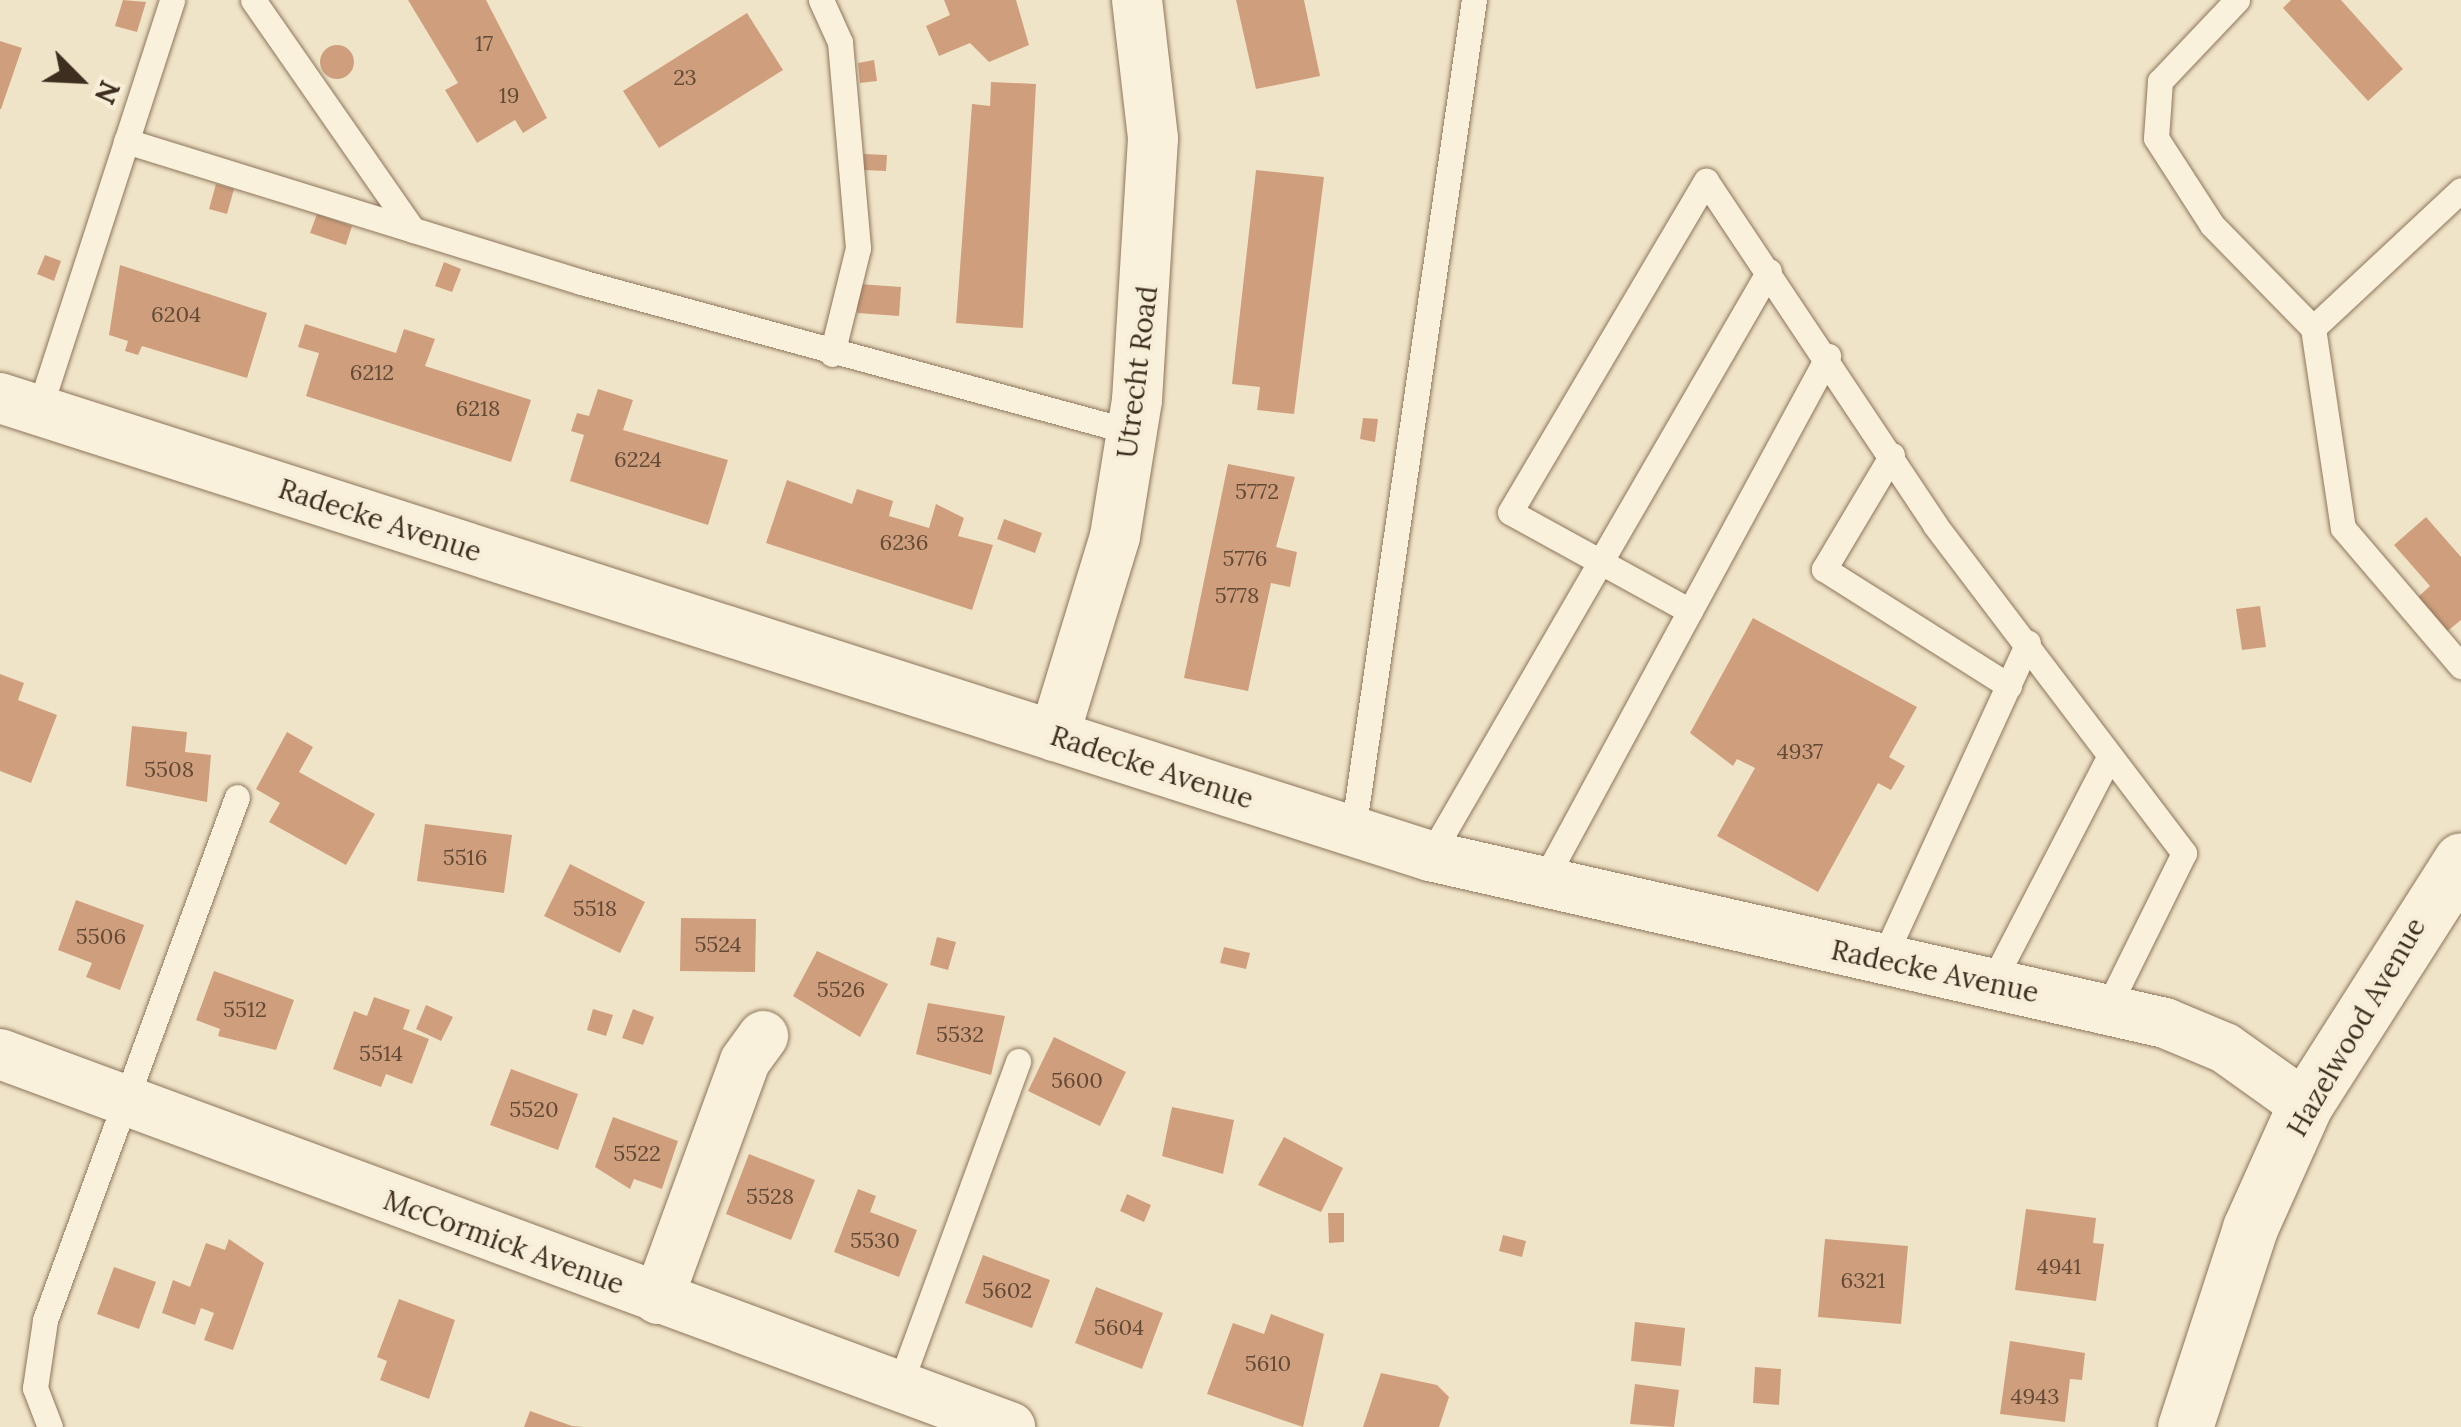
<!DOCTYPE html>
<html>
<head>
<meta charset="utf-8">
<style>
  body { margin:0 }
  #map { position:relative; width:2461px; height:1427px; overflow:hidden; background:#f0e4c8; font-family:Lora,serif }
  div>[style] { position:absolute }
  .building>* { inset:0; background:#cf9f7d }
  .round { border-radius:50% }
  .roads { filter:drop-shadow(0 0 2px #8d765c) drop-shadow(0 0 2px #8d765c) }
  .service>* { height:25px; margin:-12.5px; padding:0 12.5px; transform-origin:12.5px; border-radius:12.5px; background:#faf1dc }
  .minor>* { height:50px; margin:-25px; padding:0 25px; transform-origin:25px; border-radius:25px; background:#faf1dc }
  .tertiary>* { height:55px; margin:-27.5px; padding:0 27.5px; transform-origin:27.5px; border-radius:27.5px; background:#faf1dc }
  span { translate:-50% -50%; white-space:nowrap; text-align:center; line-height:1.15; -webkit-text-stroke:8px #f7eed8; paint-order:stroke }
  .number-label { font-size:22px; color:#624a37 }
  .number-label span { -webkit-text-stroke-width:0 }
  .street-label { font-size:28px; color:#3d2e20 }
  .north { position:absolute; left:30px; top:30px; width:100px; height:100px; -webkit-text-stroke:8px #f7eed8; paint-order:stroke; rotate:114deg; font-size:28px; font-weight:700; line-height:40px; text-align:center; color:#3d2e20 }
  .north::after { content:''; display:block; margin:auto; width:35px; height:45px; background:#3d2e20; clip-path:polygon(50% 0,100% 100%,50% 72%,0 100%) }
</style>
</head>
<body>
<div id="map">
  <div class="building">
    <div style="clip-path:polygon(123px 0,146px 2px,137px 32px,115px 26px)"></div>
    <div style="clip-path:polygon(408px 0,486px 0,547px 118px,523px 133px,515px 120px,477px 143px,445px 90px,458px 83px)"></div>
    <div style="clip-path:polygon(944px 0,1016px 0,1029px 45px,989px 62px,970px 43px,939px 56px,926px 26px,950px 15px)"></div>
    <div style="clip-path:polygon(1236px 0,1304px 0,1320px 76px,1256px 89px)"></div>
    <div style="clip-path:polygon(2291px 0,2341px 0,2403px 69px,2368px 101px,2283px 8px)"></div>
    <div style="clip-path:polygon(747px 13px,783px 70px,659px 148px,623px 91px)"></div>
    <div style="clip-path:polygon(0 41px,22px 48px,1px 109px,0 109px)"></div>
    <div class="round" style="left:320px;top:45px;width:34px;height:34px"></div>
    <div style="clip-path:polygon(874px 60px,877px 81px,860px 83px,858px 63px)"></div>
    <div style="clip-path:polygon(991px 82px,1036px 84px,1023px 328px,956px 323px,972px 104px,990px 106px)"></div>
    <div style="clip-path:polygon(864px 154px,887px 155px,886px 171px,863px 170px)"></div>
    <div style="clip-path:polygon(1256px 170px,1324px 177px,1294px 414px,1257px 410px,1260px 387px,1232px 384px)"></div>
    <div style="clip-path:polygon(216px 184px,234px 189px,227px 214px,209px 209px)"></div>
    <div style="clip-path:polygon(317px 214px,352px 226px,346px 245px,310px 233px)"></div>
    <div style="clip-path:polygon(45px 255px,61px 261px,54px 281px,37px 274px)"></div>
    <div style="clip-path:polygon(444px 262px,461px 269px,452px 292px,435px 286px)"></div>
    <div style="clip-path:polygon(120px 265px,267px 313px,247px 378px,142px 346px,138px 355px,125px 351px,128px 341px,109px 335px)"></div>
    <div style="clip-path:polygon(859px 284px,901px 287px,899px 316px,857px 313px)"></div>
    <div style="clip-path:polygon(305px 324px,396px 353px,404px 329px,435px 339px,425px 366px,531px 400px,511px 462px,306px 396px,319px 353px,298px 347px)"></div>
    <div style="clip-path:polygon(598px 389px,633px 400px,623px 430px,728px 460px,708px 525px,570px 481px,584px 435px,571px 431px,577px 413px,589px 416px)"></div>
    <div style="clip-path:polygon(1363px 418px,1378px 419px,1375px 442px,1360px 439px)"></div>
    <div style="clip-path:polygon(1228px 464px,1295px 477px,1276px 547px,1297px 552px,1290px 587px,1271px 583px,1248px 691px,1184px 678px)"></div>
    <div style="clip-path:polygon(787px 480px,852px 504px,857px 489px,893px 501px,889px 516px,929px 528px,936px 504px,964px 518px,958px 536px,993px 545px,972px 610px,766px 543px)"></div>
    <div style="clip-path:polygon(2426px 517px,2461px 557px,2461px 620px,2445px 633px,2416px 599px,2430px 586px,2394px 545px)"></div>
    <div style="clip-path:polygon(1004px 519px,1042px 533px,1035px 553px,997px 539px)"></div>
    <div style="clip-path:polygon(2260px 606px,2266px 647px,2242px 650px,2236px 609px)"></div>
    <div style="clip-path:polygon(1753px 618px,1917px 707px,1889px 757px,1905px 766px,1891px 790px,1878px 783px,1818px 892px,1717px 836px,1755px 768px,1737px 759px,1733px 766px,1690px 733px)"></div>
    <div style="clip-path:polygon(0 674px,24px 683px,18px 700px,57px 715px,31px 783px,0 771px)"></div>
    <div style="clip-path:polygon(132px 726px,187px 732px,185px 752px,211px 755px,207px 802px,126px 786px)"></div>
    <div style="clip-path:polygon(287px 732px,313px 747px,299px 772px,375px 814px,346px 865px,269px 822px,280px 803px,256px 789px)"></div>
    <div style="clip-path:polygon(425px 824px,512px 835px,504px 893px,417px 881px)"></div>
    <div style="clip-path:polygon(570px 864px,645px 902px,620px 953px,544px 916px)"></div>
    <div style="clip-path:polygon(76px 900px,144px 925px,120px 990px,86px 977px,92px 963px,58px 950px)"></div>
    <div style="clip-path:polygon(681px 918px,756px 919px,755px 972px,680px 971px)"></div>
    <div style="clip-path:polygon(937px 937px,956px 942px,948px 970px,930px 965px)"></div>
    <div style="clip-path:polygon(1224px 947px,1250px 953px,1246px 969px,1220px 963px)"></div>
    <div style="clip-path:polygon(817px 951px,888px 984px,860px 1037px,793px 996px)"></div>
    <div style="clip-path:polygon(214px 971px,294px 1000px,276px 1050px,218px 1036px,220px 1029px,196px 1020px)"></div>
    <div style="clip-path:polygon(374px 997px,410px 1010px,403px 1029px,429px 1039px,412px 1084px,386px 1074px,381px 1087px,333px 1069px,354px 1011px,367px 1016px)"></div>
    <div style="clip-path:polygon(928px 1003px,1005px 1016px,991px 1075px,916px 1054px)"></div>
    <div style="clip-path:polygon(426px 1005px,453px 1017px,441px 1041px,416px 1029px)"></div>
    <div style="clip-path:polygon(593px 1009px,613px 1015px,606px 1036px,587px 1030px)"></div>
    <div style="clip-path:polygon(633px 1009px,654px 1017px,643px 1045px,622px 1038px)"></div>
    <div style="clip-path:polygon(1054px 1037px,1126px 1072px,1100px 1126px,1028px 1091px)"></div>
    <div style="clip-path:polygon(511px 1069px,578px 1094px,558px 1150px,490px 1125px)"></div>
    <div style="clip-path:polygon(1172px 1107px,1234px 1120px,1223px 1174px,1162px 1156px)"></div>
    <div style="clip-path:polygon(613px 1117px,678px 1141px,662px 1189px,634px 1179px,630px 1189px,595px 1167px)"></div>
    <div style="clip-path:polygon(1284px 1137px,1343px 1168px,1321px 1212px,1258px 1185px)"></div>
    <div style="clip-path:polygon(749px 1154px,815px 1180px,791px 1240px,726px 1214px)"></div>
    <div style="clip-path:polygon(858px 1189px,876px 1196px,870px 1212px,917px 1230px,899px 1277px,834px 1252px)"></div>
    <div style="clip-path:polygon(1127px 1194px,1151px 1205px,1144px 1222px,1120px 1211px)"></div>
    <div style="clip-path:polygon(2026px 1209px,2096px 1218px,2093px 1243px,2104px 1244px,2096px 1301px,2015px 1290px)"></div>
    <div style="clip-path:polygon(1328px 1213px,1344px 1213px,1344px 1242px,1329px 1243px)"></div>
    <div style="clip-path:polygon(1503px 1235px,1526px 1241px,1522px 1257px,1499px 1251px)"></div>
    <div style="clip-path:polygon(229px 1239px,264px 1263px,233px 1350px,204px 1340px,214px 1313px,201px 1308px,195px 1325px,162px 1313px,173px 1280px,190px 1287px,206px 1243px,225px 1250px)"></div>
    <div style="clip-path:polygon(1825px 1239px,1908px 1246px,1901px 1324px,1818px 1317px)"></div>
    <div style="clip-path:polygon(983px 1255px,1050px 1280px,1032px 1328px,965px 1303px)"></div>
    <div style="clip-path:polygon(114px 1267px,156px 1282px,139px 1329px,97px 1314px)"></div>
    <div style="clip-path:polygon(1096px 1287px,1163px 1313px,1142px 1369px,1075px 1343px)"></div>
    <div style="clip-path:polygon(399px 1299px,455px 1320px,429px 1399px,380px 1380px,387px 1361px,377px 1357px)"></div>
    <div style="clip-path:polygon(1271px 1314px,1324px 1334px,1303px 1427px,1207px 1394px,1233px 1323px,1264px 1334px)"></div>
    <div style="clip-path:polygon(1635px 1322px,1685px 1328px,1681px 1366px,1631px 1361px)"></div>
    <div style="clip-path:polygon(2010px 1341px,2085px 1353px,2082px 1380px,2070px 1379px,2065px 1422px,2000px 1414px)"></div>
    <div style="clip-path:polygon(1755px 1367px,1781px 1369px,1779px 1405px,1753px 1403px)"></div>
    <div style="clip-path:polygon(1381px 1373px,1437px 1385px,1449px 1397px,1439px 1427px,1363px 1427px)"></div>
    <div style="clip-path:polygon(1635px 1384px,1679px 1390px,1674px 1427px,1630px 1424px)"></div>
    <div style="clip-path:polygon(530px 1411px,572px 1426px,584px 1427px,524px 1427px)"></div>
  </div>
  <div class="roads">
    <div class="service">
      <div style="left:253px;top:0;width:280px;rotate:55.2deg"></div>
      <div style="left:821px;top:0;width:46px;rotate:65.7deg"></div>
      <div style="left:840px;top:42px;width:207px;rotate:85deg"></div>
      <div style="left:858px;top:248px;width:109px;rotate:103.8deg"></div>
      <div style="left:2237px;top:0;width:112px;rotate:133.5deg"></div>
      <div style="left:2160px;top:81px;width:57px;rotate:94deg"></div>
      <div style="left:2156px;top:138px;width:103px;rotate:57.2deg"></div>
      <div style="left:2212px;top:225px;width:144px;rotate:45.6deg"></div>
      <div style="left:2313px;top:328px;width:202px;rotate:81.5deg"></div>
      <div style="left:2343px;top:528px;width:182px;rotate:49.5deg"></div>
      <div style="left:126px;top:141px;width:476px;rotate:17.2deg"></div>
      <div style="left:581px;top:282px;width:571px;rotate:15.23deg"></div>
      <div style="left:2313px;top:328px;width:202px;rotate:-43deg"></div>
      <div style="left:39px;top:410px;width:431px;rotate:-72deg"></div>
      <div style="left:1892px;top:455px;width:133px;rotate:120.8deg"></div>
      <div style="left:1824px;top:569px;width:219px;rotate:32.3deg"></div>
      <div style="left:1690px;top:611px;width:205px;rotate:-151.2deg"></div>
      <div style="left:1510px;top:512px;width:385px;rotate:-59.4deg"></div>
      <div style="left:1706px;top:181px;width:413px;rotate:56.3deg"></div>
      <div style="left:1935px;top:525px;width:412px;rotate:52.8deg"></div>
      <div style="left:2184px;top:853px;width:174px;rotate:116.3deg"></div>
      <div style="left:1353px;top:831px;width:840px;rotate:-81.72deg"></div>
      <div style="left:1430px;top:856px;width:676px;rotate:-59.91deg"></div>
      <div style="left:1541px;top:886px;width:603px;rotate:-61.56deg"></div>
      <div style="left:1883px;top:959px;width:348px;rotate:-65.4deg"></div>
      <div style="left:1991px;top:985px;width:257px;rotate:-62.6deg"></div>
      <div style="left:900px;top:1384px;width:344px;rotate:-69.9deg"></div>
      <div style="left:50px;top:1427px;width:42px;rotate:-111deg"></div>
      <div style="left:35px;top:1388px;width:69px;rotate:-81.6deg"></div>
      <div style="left:45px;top:1320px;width:557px;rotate:-69.84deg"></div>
    </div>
    <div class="minor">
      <div style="left:0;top:398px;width:1502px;rotate:17.76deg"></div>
      <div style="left:1430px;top:856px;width:754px;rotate:12.8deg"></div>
      <div style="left:2165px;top:1023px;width:65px;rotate:22.6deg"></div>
      <div style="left:2225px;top:1048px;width:98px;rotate:35.5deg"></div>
      <div style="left:1054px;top:736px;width:209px;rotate:-73deg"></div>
      <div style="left:1115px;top:536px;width:138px;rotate:-80.8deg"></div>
      <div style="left:1137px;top:400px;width:262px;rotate:-86.5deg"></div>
      <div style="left:1153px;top:138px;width:139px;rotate:-96.6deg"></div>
      <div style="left:0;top:1054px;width:1077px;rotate:20.27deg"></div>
      <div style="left:658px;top:1299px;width:253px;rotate:-69.9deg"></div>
      <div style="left:745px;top:1061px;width:31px;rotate:-54deg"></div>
    </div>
    <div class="tertiary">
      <div style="left:2185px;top:1427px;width:209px;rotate:-71.9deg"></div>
      <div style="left:2250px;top:1228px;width:135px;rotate:-65.9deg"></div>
      <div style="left:2305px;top:1105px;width:290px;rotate:-57.5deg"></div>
    </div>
  </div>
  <div class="number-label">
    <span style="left:484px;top:44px">17</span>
    <span style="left:685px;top:78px">23</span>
    <span style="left:509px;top:96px">19</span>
    <span style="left:176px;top:315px">6204</span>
    <span style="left:372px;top:373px">6212</span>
    <span style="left:478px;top:409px">6218</span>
    <span style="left:638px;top:460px">6224</span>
    <span style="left:1257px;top:492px">5772</span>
    <span style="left:904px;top:543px">6236</span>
    <span style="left:1245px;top:559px">5776</span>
    <span style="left:1237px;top:596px">5778</span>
    <span style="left:1800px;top:752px">4937</span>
    <span style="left:169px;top:770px">5508</span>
    <span style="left:465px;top:858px">5516</span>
    <span style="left:595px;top:909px">5518</span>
    <span style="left:101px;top:937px">5506</span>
    <span style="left:718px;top:945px">5524</span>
    <span style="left:841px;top:990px">5526</span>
    <span style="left:245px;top:1010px">5512</span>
    <span style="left:960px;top:1035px">5532</span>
    <span style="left:381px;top:1054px">5514</span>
    <span style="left:1077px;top:1081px">5600</span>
    <span style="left:534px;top:1110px">5520</span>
    <span style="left:637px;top:1154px">5522</span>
    <span style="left:770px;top:1197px">5528</span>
    <span style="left:875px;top:1241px">5530</span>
    <span style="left:2059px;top:1267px">4941</span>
    <span style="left:1863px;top:1281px">6321</span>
    <span style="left:1007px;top:1291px">5602</span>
    <span style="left:1119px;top:1328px">5604</span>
    <span style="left:1268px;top:1364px">5610</span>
    <span style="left:2035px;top:1397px">4943</span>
  </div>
  <div class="street-label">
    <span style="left:1137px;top:372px;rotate:-83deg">Utrecht Road</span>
    <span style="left:380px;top:520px;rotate:18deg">Radecke Avenue</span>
    <span style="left:1152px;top:767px;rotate:18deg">Radecke Avenue</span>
    <span style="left:1935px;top:971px;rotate:12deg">Radecke Avenue</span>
    <span style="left:2356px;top:1027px;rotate:-60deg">Hazelwood Avenue</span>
    <span style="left:504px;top:1242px;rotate:20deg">McCormick Avenue</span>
  </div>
  <div class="north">N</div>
</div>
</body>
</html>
